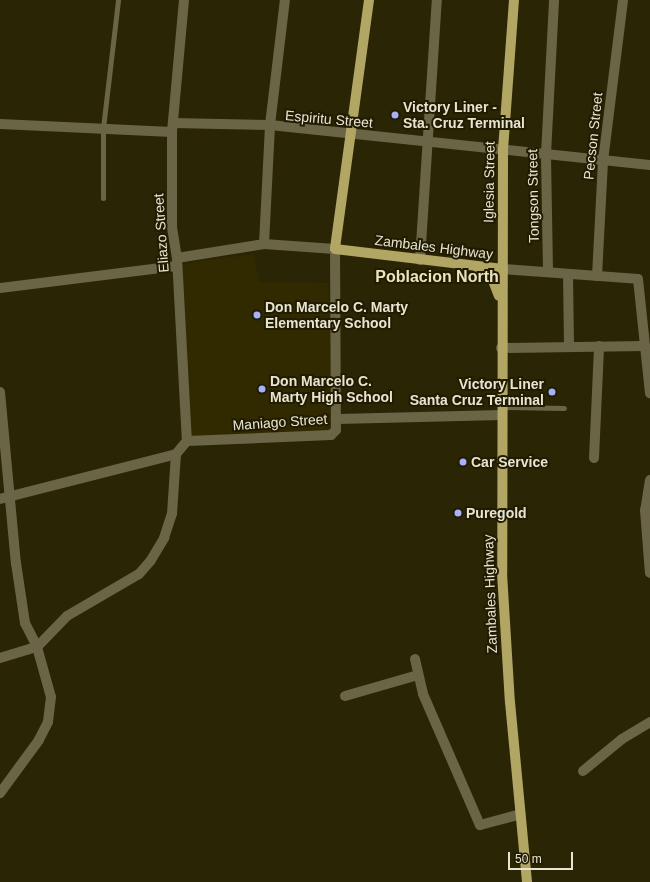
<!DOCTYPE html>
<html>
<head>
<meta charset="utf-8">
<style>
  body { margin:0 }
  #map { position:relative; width:650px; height:882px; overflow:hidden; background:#2a2505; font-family:Arial,sans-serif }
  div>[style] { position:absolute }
  .built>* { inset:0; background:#312a01 }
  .service>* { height:5px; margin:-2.5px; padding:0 2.5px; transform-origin:2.5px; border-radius:2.5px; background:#6b6547 }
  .minor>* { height:10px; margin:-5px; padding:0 5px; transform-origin:5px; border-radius:5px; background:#6b6547 }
  .tertiary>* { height:10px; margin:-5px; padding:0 5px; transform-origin:5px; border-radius:5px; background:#6b6547 }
  .primary>* { height:10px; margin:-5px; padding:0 5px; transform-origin:5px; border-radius:5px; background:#b2a664 }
  .dots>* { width:11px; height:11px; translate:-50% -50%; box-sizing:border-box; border:2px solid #211b00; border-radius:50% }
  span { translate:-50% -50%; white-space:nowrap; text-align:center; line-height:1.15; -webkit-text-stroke:4px #211b00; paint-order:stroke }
  .poi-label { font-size:14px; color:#e7e4d2; font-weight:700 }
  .left { translate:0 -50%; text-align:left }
  .right { translate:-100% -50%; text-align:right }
  .street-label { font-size:14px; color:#e7e4d2 }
  .quarter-label { font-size:16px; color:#ebe4c0; font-weight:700 }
  .scale { position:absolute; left:508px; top:852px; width:65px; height:18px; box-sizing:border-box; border:2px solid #e7e4d2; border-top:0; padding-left:5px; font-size:12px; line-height:14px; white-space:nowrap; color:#e7e4d2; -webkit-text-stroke:3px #211b00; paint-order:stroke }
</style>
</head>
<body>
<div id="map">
  <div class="built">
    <div style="clip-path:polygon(254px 254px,259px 282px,328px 283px,333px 346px,331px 433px,191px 436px,181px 264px)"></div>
  </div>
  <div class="service">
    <div style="left:103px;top:198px;width:70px;rotate:-90deg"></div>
    <div style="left:103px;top:128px;width:129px;rotate:-83.3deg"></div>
    <div style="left:501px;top:407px;width:63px;rotate:0.9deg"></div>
  </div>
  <div class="minor">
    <div style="left:184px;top:0;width:133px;rotate:95.2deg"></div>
    <div style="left:172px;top:132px;width:95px;rotate:90deg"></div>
    <div style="left:172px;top:227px;width:31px;rotate:81deg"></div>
    <div style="left:177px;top:258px;width:183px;rotate:86.9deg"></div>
    <div style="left:173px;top:123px;width:97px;rotate:1.2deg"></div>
    <div style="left:270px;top:125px;width:382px;rotate:6deg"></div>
    <div style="left:0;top:124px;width:172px;rotate:2.7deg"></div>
    <div style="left:264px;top:244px;width:119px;rotate:-87.1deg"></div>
    <div style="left:270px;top:125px;width:126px;rotate:-83.2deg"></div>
    <div style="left:177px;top:258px;width:88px;rotate:-9.1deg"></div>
    <div style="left:264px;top:244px;width:71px;rotate:4deg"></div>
    <div style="left:335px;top:249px;width:181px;rotate:89.7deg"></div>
    <div style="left:336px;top:430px;width:7px;rotate:135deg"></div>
    <div style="left:331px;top:435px;width:144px;rotate:177.6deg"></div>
    <div style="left:420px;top:260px;width:261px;rotate:-86.3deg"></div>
    <div style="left:503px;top:269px;width:135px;rotate:4.2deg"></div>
    <div style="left:638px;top:279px;width:115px;rotate:84deg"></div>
    <div style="left:548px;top:271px;width:117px;rotate:-91deg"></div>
    <div style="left:546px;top:154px;width:154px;rotate:-87deg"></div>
    <div style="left:568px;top:274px;width:72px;rotate:89.2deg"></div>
    <div style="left:597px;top:276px;width:115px;rotate:-87deg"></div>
    <div style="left:603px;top:161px;width:162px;rotate:-82.9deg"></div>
    <div style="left:0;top:288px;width:178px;rotate:-7.1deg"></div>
    <div style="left:501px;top:348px;width:144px;rotate:-0.8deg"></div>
    <div style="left:338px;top:419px;width:164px;rotate:-1.4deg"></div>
    <div style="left:594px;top:458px;width:112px;rotate:-87.4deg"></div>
    <div style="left:650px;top:480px;width:30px;rotate:99deg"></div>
    <div style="left:645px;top:510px;width:63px;rotate:85.5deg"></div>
    <div style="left:0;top:499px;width:182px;rotate:-14.3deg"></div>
    <div style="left:176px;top:454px;width:17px;rotate:-50deg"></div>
    <div style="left:0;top:658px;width:39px;rotate:-17deg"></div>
    <div style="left:37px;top:647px;width:43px;rotate:-45.9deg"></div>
    <div style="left:67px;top:616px;width:83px;rotate:-30.3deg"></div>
    <div style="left:139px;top:574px;width:18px;rotate:-49deg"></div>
    <div style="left:151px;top:560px;width:26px;rotate:-59deg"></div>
    <div style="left:164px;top:538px;width:25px;rotate:-72deg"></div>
    <div style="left:172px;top:514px;width:60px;rotate:-86.2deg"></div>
    <div style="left:415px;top:659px;width:36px;rotate:77deg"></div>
    <div style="left:423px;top:694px;width:143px;rotate:66.5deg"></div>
    <div style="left:480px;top:825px;width:42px;rotate:-15deg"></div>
    <div style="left:345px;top:696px;width:76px;rotate:-16deg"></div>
    <div style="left:583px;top:771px;width:50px;rotate:-39.4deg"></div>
    <div style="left:622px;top:739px;width:33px;rotate:-31deg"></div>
  </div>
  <div class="tertiary">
    <div style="left:0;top:392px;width:172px;rotate:84.7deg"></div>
    <div style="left:16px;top:563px;width:61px;rotate:81.5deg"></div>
    <div style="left:25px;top:623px;width:27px;rotate:63deg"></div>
    <div style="left:37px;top:647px;width:52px;rotate:74.4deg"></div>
    <div style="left:51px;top:697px;width:25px;rotate:97deg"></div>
    <div style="left:48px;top:722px;width:20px;rotate:117deg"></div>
    <div style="left:39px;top:740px;width:66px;rotate:126.3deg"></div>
  </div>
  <div class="primary">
    <div style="left:369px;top:0;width:251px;rotate:97.8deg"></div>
    <div style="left:335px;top:249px;width:169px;rotate:6.8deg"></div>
    <div style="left:514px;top:0;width:149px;rotate:94.2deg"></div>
    <div style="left:503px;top:149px;width:424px;rotate:90.1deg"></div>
    <div style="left:502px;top:573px;width:129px;rotate:86.5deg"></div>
    <div style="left:510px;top:702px;width:181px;rotate:84.6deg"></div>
    <div style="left:477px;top:267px;width:19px;rotate:36deg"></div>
    <div style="left:492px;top:278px;width:19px;rotate:69deg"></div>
  </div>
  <div class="dots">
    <div style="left:395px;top:115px;background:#a8b0fc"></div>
    <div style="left:257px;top:315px;background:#a8b0fc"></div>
    <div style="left:262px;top:389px;background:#a8b0fc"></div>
    <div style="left:552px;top:392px;background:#a8b0fc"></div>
    <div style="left:463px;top:462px;background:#a8b0fc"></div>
    <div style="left:458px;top:513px;background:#a8b0fc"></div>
  </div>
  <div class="poi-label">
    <span class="left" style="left:403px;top:115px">Victory Liner -<br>Sta. Cruz Terminal</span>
    <span class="left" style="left:265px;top:315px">Don Marcelo C. Marty<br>Elementary School</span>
    <span class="left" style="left:270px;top:389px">Don Marcelo C.<br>Marty High School</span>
    <span class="right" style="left:544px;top:392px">Victory Liner<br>Santa Cruz Terminal</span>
    <span class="left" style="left:471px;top:462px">Car Service</span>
    <span class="left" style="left:466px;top:513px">Puregold</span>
  </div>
  <div class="street-label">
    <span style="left:329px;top:119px;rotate:5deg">Espiritu Street</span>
    <span style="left:593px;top:136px;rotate:-84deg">Pecson Street</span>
    <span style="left:489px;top:182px;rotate:-89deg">Iglesia Street</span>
    <span style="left:533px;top:196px;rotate:-91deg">Tongson Street</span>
    <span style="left:161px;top:233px;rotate:-94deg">Eliazo Street</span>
    <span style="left:434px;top:247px;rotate:7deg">Zambales Highway</span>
    <span style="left:280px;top:422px;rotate:-4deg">Maniago Street</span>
    <span style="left:490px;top:594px;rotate:-92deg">Zambales Highway</span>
  </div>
  <div class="quarter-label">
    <span style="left:437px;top:277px">Poblacion North</span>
  </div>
  <div class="scale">50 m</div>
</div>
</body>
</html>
